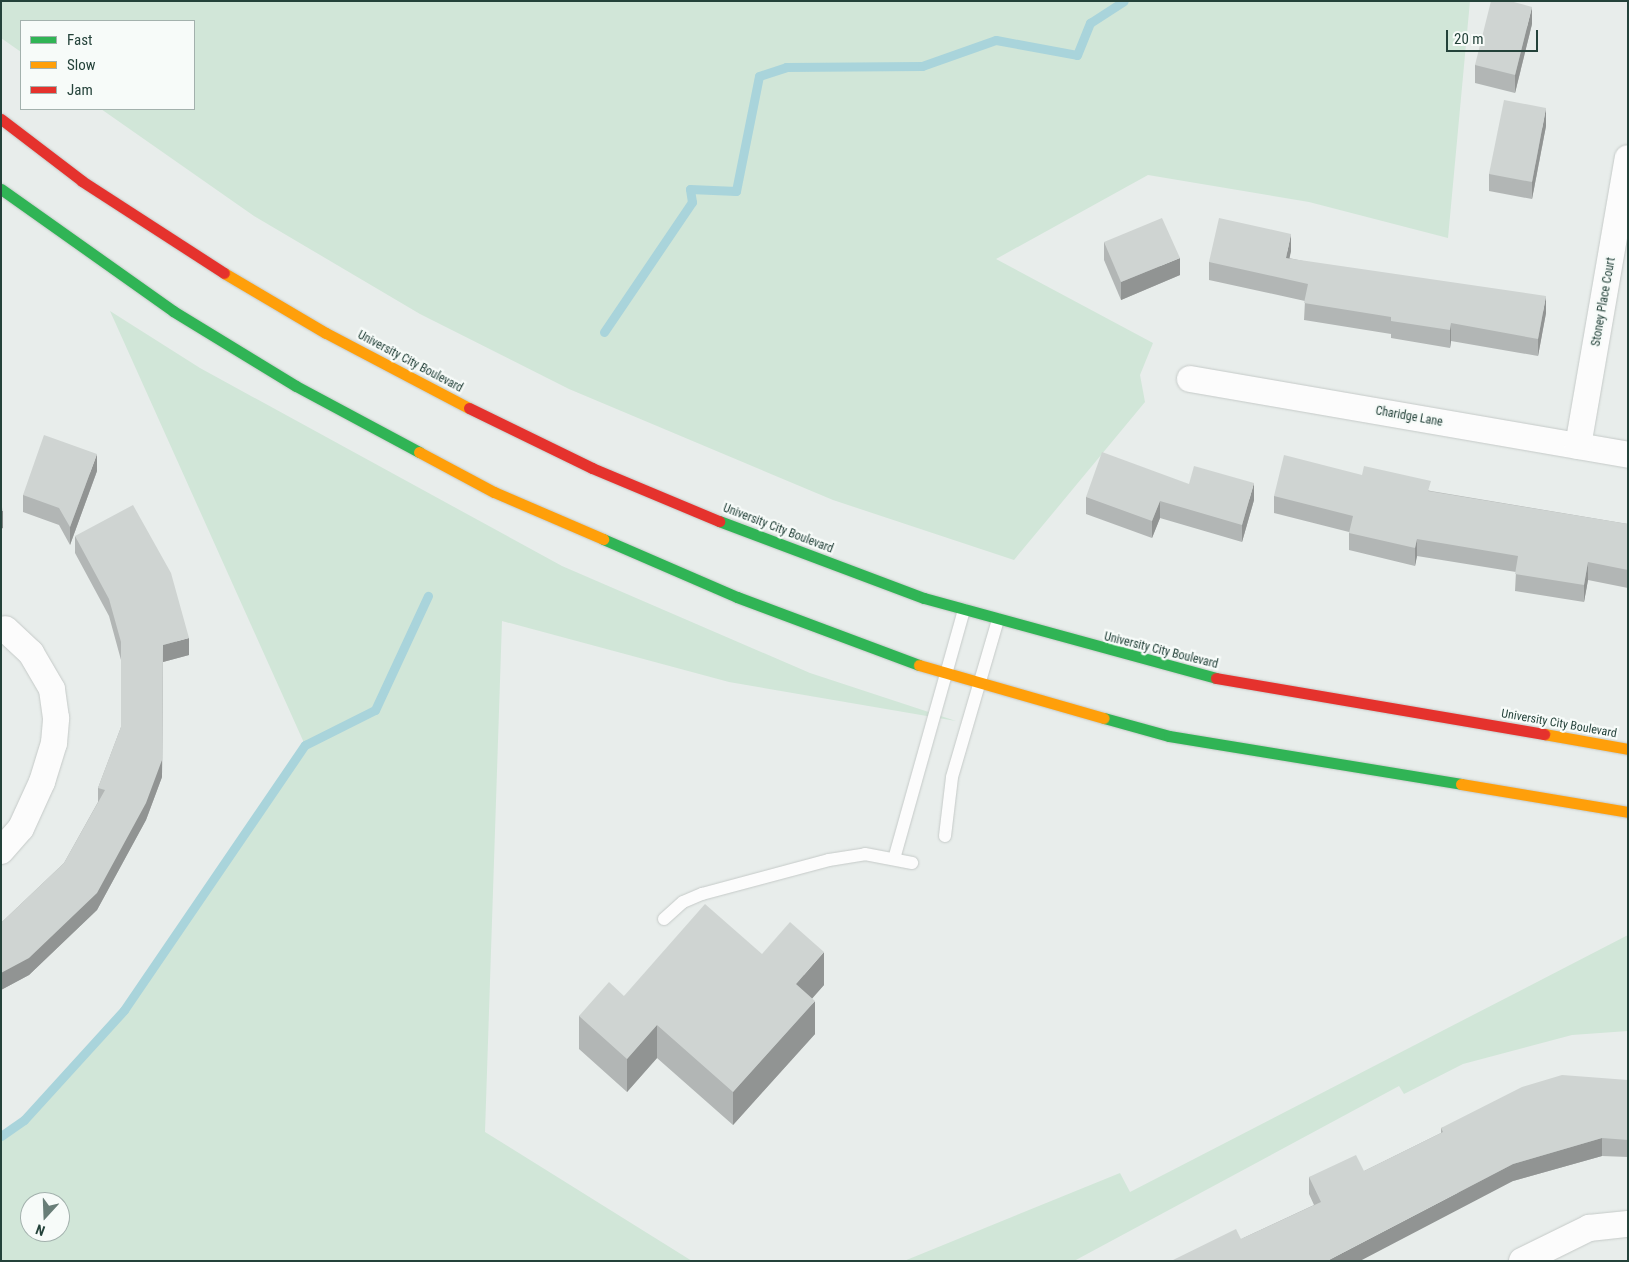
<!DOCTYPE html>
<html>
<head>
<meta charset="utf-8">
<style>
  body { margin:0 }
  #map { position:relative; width:1629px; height:1262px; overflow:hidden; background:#e8edeb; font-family:"Roboto Condensed",sans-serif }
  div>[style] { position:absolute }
  .green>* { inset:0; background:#d1e6d8 }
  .stream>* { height:9px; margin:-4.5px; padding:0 4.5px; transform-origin:4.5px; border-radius:4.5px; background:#a9d4db }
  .roads { filter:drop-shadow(0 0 1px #c5cac8) drop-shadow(0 0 1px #c5cac8) }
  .lane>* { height:12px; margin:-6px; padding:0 6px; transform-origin:6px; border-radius:6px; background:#fcfcfc }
  .street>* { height:26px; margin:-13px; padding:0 13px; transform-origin:13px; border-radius:13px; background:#fcfcfc }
  .fast>* { height:11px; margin:-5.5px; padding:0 5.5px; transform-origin:5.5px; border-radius:5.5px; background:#30b455 }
  .slow>* { height:11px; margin:-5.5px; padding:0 5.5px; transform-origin:5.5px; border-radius:5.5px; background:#ff9f0a }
  .jam>* { height:11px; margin:-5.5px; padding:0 5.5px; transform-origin:5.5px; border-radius:5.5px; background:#e5322d }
  .wall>* { inset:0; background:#b2b6b5 }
  .shaded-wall>* { inset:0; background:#919493 }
  .building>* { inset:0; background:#cfd4d2 }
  span { translate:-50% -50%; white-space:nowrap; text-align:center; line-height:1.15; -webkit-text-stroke:4.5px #f7fbf9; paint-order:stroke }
  .street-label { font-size:12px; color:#24423a }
  .frame { position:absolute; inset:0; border:2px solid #24423a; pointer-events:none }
  .legend { position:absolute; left:20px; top:20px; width:175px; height:90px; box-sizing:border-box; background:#f7fbf9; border:1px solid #a3b1ad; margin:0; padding:6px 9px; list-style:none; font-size:15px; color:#24423a }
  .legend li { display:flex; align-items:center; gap:10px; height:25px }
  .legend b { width:25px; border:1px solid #a3b1ad }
  .north { position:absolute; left:20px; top:1192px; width:50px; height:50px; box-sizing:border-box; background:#f7fbf9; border:1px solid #a3b1ad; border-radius:50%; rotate:200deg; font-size:14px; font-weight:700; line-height:20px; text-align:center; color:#24423a }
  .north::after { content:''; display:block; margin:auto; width:18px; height:22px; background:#697e78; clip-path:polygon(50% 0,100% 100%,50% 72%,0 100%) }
  .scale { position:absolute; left:1446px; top:30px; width:92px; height:22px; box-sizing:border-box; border:2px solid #24423a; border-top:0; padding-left:6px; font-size:15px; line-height:18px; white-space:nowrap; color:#24423a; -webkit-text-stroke:4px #f7fbf9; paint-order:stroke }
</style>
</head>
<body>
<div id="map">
  <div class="green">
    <div style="clip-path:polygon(1px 1px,1470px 1px,1448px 238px,1309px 202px,1148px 175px,996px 259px,1153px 343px,1140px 375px,1145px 402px,1014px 560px,833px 500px,569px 389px,420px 314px,254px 216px,101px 109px,194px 109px,194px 21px,21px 21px,21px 52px,1px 38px)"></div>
    <div style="clip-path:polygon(evenodd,110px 311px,200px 368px,562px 566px,810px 673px,956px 721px,729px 682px,502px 621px,485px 1132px,692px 1261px,1px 1261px,1px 1136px,25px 1120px,124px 1010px,305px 745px,110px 311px,30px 1202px,60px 1202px,60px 1232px,30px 1232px,30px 1202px)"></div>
    <div style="clip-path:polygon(1628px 935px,1628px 1031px,1572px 1035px,1463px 1064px,1404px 1094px,1399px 1086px,1074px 1261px,904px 1261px,1120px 1173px,1130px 1192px)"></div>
  </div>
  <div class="stream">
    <div style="left:604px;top:332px;width:157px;rotate:-55.9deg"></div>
    <div style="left:692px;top:202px;width:13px;rotate:-99deg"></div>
    <div style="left:690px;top:189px;width:46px;rotate:2.5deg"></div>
    <div style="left:736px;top:191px;width:117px;rotate:-78.7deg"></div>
    <div style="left:759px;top:76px;width:28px;rotate:-18deg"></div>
    <div style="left:786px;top:67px;width:136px;rotate:-0.4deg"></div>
    <div style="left:922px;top:66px;width:78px;rotate:-19.4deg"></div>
    <div style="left:996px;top:40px;width:82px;rotate:10.5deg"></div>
    <div style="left:1077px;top:55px;width:35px;rotate:-68deg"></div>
    <div style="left:1090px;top:23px;width:40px;rotate:-32.9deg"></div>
    <div style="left:1px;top:1136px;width:28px;rotate:-35deg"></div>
    <div style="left:24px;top:1120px;width:149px;rotate:-47.7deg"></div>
    <div style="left:124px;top:1010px;width:321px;rotate:-55.7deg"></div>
    <div style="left:305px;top:745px;width:78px;rotate:-26.6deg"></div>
    <div style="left:375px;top:710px;width:126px;rotate:-65.1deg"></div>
  </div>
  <div class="roads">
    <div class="lane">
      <div style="left:945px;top:836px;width:59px;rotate:-83.2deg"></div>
      <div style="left:952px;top:777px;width:164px;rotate:-73.7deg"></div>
      <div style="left:894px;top:859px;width:259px;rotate:-74.3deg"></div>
      <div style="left:664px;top:919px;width:25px;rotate:-42deg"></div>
      <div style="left:683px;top:902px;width:21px;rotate:-23deg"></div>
      <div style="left:702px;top:894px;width:131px;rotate:-15deg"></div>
      <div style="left:829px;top:860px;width:36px;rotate:-9deg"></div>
      <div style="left:865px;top:854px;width:48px;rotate:10.8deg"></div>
    </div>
    <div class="street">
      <div style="left:1190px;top:379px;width:445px;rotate:9.8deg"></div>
      <div style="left:1578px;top:446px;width:292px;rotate:-80.2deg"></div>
      <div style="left:1px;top:851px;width:30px;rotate:-49deg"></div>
      <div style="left:21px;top:828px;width:51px;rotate:-65.5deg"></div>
      <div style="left:42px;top:782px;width:41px;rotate:-72.9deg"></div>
      <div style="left:54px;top:743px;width:25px;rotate:-85deg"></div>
      <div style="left:56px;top:718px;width:29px;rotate:-98deg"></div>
      <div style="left:52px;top:689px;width:42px;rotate:-120.3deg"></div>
      <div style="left:31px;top:653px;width:35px;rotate:-137deg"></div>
      <div style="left:1522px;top:1261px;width:75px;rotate:-26.2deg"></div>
      <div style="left:1589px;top:1228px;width:39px;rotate:-6deg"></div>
    </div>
    <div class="fast">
      <div style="left:1px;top:189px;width:211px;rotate:35.3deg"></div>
      <div style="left:173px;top:311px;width:144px;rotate:31.4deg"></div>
      <div style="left:296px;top:386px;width:140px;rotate:28.2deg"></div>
      <div style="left:719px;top:521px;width:219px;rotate:20.6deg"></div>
      <div style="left:924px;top:598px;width:303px;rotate:15.3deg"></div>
      <div style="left:603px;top:539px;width:146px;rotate:23.4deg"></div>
      <div style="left:737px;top:597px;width:194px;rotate:20.5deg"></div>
      <div style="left:1104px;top:718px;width:67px;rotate:15.5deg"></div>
      <div style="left:1169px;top:736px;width:296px;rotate:9.3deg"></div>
    </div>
    <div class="slow">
      <div style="left:224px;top:273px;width:118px;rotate:30.5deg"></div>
      <div style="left:326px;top:333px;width:161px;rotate:27.7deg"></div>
      <div style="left:419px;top:452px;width:85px;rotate:28.1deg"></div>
      <div style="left:494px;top:492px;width:119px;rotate:23.3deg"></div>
      <div style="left:919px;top:665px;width:192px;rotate:16deg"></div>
      <div style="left:1544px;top:734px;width:85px;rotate:10.1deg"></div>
      <div style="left:1461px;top:784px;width:169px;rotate:9.5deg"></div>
    </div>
    <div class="jam">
      <div style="left:1px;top:119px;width:102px;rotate:37.4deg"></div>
      <div style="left:82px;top:181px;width:169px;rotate:32.9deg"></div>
      <div style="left:469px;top:408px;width:137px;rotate:26deg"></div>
      <div style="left:592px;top:468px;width:138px;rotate:22.7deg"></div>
      <div style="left:1216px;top:678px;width:333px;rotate:9.7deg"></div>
    </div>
  </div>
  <div class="wall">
    <div style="clip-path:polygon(1532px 24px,1515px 93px,1475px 83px,1475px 65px)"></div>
    <div style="clip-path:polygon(1546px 126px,1532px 199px,1489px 191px,1489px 174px)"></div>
    <div style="clip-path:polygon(1104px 242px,1180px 275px,1121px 300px,1104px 260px)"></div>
    <div style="clip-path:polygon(1291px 251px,1289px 258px,1546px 313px,1538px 356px,1451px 341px,1450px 348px,1391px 338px,1391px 334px,1304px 320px,1305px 301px,1209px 280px,1209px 262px)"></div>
    <div style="clip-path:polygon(97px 471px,70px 545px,59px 525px,23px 512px,23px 495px)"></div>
    <div style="clip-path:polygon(1362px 475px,1431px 491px,1628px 524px,1628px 588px,1588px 580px,1584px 602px,1515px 591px,1516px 572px,1417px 556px,1415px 566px,1349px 550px,1349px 532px,1274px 513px,1274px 496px)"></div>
    <div style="clip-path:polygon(1189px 484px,1254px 500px,1242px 542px,1160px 518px,1152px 538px,1086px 514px,1086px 497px)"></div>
    <div style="clip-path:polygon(75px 536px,189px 655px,163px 662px,162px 777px,146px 820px,97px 910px,29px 975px,1px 990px,1px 923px,3px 921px,64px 863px,98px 802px,98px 788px,121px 727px,121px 660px,109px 616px,75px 553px)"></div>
    <div style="clip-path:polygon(762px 954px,824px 985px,812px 998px,815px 1034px,733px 1125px,657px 1058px,627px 1092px,579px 1049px,579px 1016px,624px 996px)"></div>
    <div style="clip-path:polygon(1628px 1080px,1628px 1157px,1602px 1156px,1513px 1181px,1241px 1239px,1314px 1205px,1309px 1194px,1309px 1177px,1364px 1171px,1441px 1133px,1441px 1128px)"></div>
  </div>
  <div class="shaded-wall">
    <div style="clip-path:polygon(1532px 7px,1532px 24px,1515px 93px,1515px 75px)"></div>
    <div style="clip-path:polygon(1546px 108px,1546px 126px,1532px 199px,1532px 182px)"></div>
    <div style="clip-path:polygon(1291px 234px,1291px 251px,1286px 275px,1286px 258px)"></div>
    <div style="clip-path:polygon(1180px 258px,1180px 275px,1121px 300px,1121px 282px)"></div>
    <div style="clip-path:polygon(1546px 296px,1546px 313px,1538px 356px,1538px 339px)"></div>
    <div style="clip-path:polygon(1451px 323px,1451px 341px,1450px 348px,1450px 330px)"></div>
    <div style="clip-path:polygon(97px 454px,97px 471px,70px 545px,70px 527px)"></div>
    <div style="clip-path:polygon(1254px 483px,1254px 500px,1242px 542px,1242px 525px)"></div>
    <div style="clip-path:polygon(1160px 501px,1160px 518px,1152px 538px,1152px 521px)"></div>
    <div style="clip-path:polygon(1px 511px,3px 511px,3px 528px,1px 529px)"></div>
    <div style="clip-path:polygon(1417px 539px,1417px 556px,1415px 566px,1415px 548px)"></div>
    <div style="clip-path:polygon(1588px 562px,1588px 580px,1584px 602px,1584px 585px)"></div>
    <div style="clip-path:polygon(189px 638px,189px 655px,163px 662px,162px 777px,146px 820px,97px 910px,29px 975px,1px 990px,1px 973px,162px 760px,163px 645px)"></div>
    <div style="clip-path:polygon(824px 952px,824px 985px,796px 1017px,796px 984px)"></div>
    <div style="clip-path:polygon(815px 1001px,815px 1034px,733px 1125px,733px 1092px)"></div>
    <div style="clip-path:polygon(657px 1025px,657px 1058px,627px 1092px,627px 1059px)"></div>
    <div style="clip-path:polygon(1602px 1138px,1602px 1156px,1513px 1181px,1360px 1261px,1327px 1261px,1513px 1164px)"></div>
  </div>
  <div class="building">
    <div style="clip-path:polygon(1491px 1px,1510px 1px,1532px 7px,1515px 75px,1475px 65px)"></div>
    <div style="clip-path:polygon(1504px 100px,1546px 108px,1532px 182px,1489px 174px)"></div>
    <div style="clip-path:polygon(1162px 218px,1180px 258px,1121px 282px,1104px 242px)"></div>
    <div style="clip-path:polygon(1219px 218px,1291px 234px,1286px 258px,1546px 296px,1538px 339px,1451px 323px,1450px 330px,1391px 321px,1391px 317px,1304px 303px,1308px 284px,1209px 262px)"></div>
    <div style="clip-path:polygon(44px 435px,97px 454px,70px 527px,59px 508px,23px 495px)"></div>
    <div style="clip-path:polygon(1102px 452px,1189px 484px,1194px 466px,1254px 483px,1242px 525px,1160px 501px,1152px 521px,1086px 497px)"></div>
    <div style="clip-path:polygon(1284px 455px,1362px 475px,1364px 466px,1431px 481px,1428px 491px,1628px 524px,1628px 570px,1588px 562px,1584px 585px,1515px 574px,1518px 556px,1417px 539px,1415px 548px,1349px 533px,1353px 516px,1274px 496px)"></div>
    <div style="clip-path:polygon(1px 503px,3px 511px,1px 511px)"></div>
    <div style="clip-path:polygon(133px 505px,171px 573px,189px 638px,163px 645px,162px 760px,146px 803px,97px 893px,29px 958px,1px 973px,1px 923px,3px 921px,64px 863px,105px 790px,98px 788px,121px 727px,121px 642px,109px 599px,75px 536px)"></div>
    <div style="clip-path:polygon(705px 904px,762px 954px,790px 922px,824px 952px,796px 984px,815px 1001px,733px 1092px,657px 1025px,627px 1059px,579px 1016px,609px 982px,624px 996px)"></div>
    <div style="clip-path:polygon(1562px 1075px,1628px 1080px,1628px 1140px,1602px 1138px,1513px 1164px,1327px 1261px,1171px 1261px,1236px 1229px,1241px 1239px,1321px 1202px,1309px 1177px,1356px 1155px,1364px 1171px,1443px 1132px,1441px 1128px,1522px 1087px)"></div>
  </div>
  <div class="street-label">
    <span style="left:1604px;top:302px;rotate:-80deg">Stoney Place Court</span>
    <span style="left:410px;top:362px;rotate:28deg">University City Boulevard</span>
    <span style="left:1409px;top:417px;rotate:10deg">Charidge Lane</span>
    <span style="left:778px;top:529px;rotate:21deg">University City Boulevard</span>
    <span style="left:1161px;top:651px;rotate:14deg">University City Boulevard</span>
    <span style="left:1559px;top:724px;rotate:10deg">University City Boulevard</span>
  </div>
  <div class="frame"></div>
  <ul class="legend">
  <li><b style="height:6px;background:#30b455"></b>Fast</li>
  <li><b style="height:6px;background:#ff9f0a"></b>Slow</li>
  <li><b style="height:6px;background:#e5322d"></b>Jam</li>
  </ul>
  <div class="north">N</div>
  <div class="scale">20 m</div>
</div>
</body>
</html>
